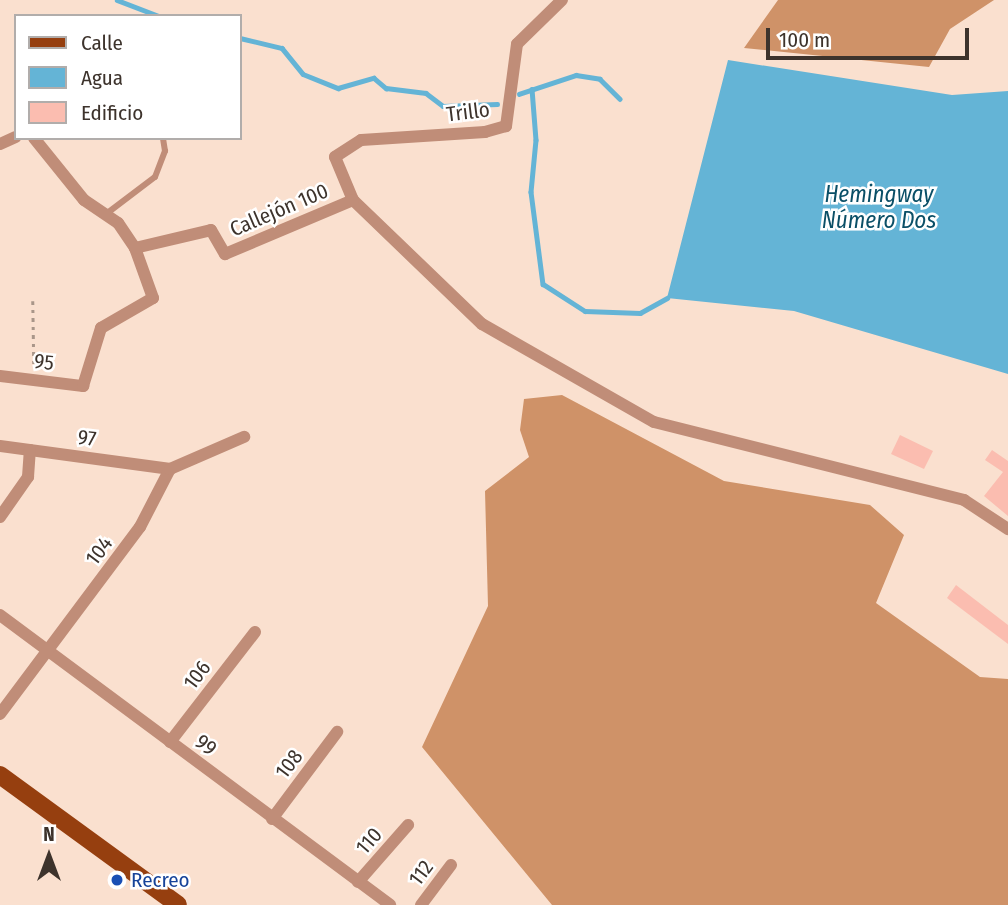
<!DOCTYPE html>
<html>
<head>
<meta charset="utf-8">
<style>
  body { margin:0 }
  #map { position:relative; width:1008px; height:905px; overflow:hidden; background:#fae0cf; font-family:"Fira Sans Condensed",sans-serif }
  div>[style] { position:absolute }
  .forest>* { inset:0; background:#cf9268 }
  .water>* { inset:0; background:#64b4d6 }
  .stream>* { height:4.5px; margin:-2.25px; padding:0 2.25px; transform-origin:2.25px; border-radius:2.25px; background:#64b4d6 }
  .building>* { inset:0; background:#fbbdb0 }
  .path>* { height:2.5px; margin-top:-1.25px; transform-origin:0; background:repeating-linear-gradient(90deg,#a99689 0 3.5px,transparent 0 8.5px) }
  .lane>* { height:6px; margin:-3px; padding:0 3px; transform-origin:3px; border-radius:3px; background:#c08d78 }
  .street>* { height:12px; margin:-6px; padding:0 6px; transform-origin:6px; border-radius:6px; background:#c08d78 }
  .primary>* { height:18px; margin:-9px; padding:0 9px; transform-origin:9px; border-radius:9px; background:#963f0f }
  .dots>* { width:19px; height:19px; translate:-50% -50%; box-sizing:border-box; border:4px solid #fff; border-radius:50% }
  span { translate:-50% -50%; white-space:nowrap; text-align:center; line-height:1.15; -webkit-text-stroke:5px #fff; paint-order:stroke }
  .street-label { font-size:21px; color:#3d332c }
  .transit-label { font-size:21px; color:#164399 }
  .left { translate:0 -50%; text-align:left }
  .water-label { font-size:23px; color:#0a4f67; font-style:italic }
  .legend { position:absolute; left:14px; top:14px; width:228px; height:126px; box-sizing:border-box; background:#fff; border:2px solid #b1adab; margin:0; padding:9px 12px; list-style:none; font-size:21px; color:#3d332c }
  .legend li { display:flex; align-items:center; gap:14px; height:35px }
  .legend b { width:35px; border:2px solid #b1adab }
  .north { position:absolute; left:14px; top:821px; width:70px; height:70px; -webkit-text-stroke:5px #fff; paint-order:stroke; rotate:0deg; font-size:19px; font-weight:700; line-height:28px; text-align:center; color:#3d332c }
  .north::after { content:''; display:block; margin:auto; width:24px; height:32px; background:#3d332c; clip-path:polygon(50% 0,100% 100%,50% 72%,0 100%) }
  .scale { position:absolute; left:766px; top:28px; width:203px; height:32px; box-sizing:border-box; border:4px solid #3d332c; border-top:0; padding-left:9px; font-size:21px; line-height:24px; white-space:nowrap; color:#3d332c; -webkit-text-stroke:5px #fff; paint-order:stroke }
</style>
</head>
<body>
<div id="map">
  <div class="forest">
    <div style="clip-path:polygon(778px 0,994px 0,950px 29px,929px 67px,744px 48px)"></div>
    <div style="clip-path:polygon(562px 395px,724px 481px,870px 505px,904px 535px,876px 603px,980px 677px,1008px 679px,1008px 905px,552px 905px,422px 747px,488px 606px,485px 491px,529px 457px,520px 430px,524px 399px)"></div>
  </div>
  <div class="water">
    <div style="clip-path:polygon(728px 60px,952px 95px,1008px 91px,1008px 374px,794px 311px,667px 298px)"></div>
  </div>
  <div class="stream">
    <div style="left:117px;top:0;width:45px;rotate:20.9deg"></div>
    <div style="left:240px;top:38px;width:43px;rotate:13.4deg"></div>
    <div style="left:282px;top:48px;width:33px;rotate:51deg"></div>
    <div style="left:303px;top:74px;width:38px;rotate:22deg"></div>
    <div style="left:338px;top:88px;width:37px;rotate:-16deg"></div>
    <div style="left:374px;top:78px;width:16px;rotate:40deg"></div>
    <div style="left:386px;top:88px;width:40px;rotate:7.1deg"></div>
    <div style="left:426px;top:93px;width:21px;rotate:37deg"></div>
    <div style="left:443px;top:106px;width:54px;rotate:-2.1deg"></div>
    <div style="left:532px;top:89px;width:51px;rotate:85.5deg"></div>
    <div style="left:536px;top:140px;width:52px;rotate:95.5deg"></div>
    <div style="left:531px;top:192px;width:93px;rotate:82.6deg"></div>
    <div style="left:543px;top:284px;width:50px;rotate:32.7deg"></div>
    <div style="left:585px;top:311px;width:55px;rotate:2.1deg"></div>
    <div style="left:640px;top:313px;width:31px;rotate:-29deg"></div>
    <div style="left:519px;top:94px;width:60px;rotate:-18.4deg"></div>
    <div style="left:576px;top:75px;width:24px;rotate:9deg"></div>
    <div style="left:600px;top:79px;width:28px;rotate:45deg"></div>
  </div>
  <div class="building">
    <div style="clip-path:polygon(900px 435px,933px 451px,924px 469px,891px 454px)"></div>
    <div style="clip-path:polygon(992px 450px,1008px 461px,1008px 516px,984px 496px,1003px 472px,985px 460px)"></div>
    <div style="clip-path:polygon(956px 585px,1008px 625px,1008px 644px,947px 598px)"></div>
  </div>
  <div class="path">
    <div style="left:33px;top:301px;width:65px;rotate:89.1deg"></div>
  </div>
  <div class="lane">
    <div style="left:106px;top:214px;width:61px;rotate:-37.1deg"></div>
    <div style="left:155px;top:177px;width:28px;rotate:-69deg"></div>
    <div style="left:165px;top:151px;width:13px;rotate:-99deg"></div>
  </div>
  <div class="street">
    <div style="left:562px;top:0;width:63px;rotate:135.6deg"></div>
    <div style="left:517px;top:44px;width:83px;rotate:97.6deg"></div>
    <div style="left:506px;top:126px;width:22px;rotate:164deg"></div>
    <div style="left:485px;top:132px;width:124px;rotate:176.3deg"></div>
    <div style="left:361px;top:140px;width:31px;rotate:147deg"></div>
    <div style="left:335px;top:157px;width:47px;rotate:67.3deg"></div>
    <div style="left:353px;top:200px;width:179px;rotate:43.9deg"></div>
    <div style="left:482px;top:324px;width:198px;rotate:29.7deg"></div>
    <div style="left:654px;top:422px;width:320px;rotate:14.1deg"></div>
    <div style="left:964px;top:500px;width:53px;rotate:33.4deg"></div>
    <div style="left:0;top:144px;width:17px;rotate:-24deg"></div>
    <div style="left:135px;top:248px;width:78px;rotate:-13.3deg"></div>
    <div style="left:211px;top:230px;width:28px;rotate:60deg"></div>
    <div style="left:225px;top:254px;width:139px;rotate:-22.9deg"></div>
    <div style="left:0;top:376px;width:84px;rotate:6.9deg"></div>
    <div style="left:83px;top:386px;width:61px;rotate:-72.8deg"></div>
    <div style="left:101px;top:328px;width:60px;rotate:-30deg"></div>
    <div style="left:153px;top:298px;width:53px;rotate:-109.8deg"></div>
    <div style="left:135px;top:248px;width:30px;rotate:-124deg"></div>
    <div style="left:118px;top:223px;width:41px;rotate:-145.9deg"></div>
    <div style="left:84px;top:200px;width:80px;rotate:-128.9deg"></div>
    <div style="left:0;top:446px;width:172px;rotate:7.7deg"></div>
    <div style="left:0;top:517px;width:49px;rotate:-55deg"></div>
    <div style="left:28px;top:477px;width:27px;rotate:-86deg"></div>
    <div style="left:0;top:615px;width:486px;rotate:36.6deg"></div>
    <div style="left:0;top:714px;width:234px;rotate:-53.2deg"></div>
    <div style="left:140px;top:527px;width:65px;rotate:-62.7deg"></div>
    <div style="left:170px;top:469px;width:81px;rotate:-23.4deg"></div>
    <div style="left:170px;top:742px;width:139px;rotate:-52.3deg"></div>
    <div style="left:272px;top:819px;width:109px;rotate:-53.2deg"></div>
    <div style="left:358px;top:882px;width:76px;rotate:-48.7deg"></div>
    <div style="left:421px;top:905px;width:50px;rotate:-53.1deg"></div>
  </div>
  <div class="primary">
    <div style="left:0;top:775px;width:220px;rotate:36.1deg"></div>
  </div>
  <div class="dots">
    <div style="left:117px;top:880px;background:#1a4fb4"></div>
  </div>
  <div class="street-label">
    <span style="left:468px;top:112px;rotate:-7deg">Trillo</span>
    <span style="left:279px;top:210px;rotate:-23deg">Callejón 100</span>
    <span style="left:44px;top:362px;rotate:6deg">95</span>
    <span style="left:87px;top:438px;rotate:7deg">97</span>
    <span style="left:99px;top:551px;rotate:-53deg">104</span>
    <span style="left:197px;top:675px;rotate:-53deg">106</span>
    <span style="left:206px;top:745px;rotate:37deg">99</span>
    <span style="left:289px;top:764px;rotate:-53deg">108</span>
    <span style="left:369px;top:841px;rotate:-49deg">110</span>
    <span style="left:421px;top:873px;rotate:-53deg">112</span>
  </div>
  <div class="transit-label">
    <span class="left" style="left:131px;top:880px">Recreo</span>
  </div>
  <div class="water-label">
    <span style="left:879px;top:207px">Hemingway<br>Número Dos</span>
  </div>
  <ul class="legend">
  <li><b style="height:9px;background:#963f0f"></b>Calle</li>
  <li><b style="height:19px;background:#64b4d6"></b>Agua</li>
  <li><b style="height:19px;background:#fbbdb0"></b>Edificio</li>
  </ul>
  <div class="north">N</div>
  <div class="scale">100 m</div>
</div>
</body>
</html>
